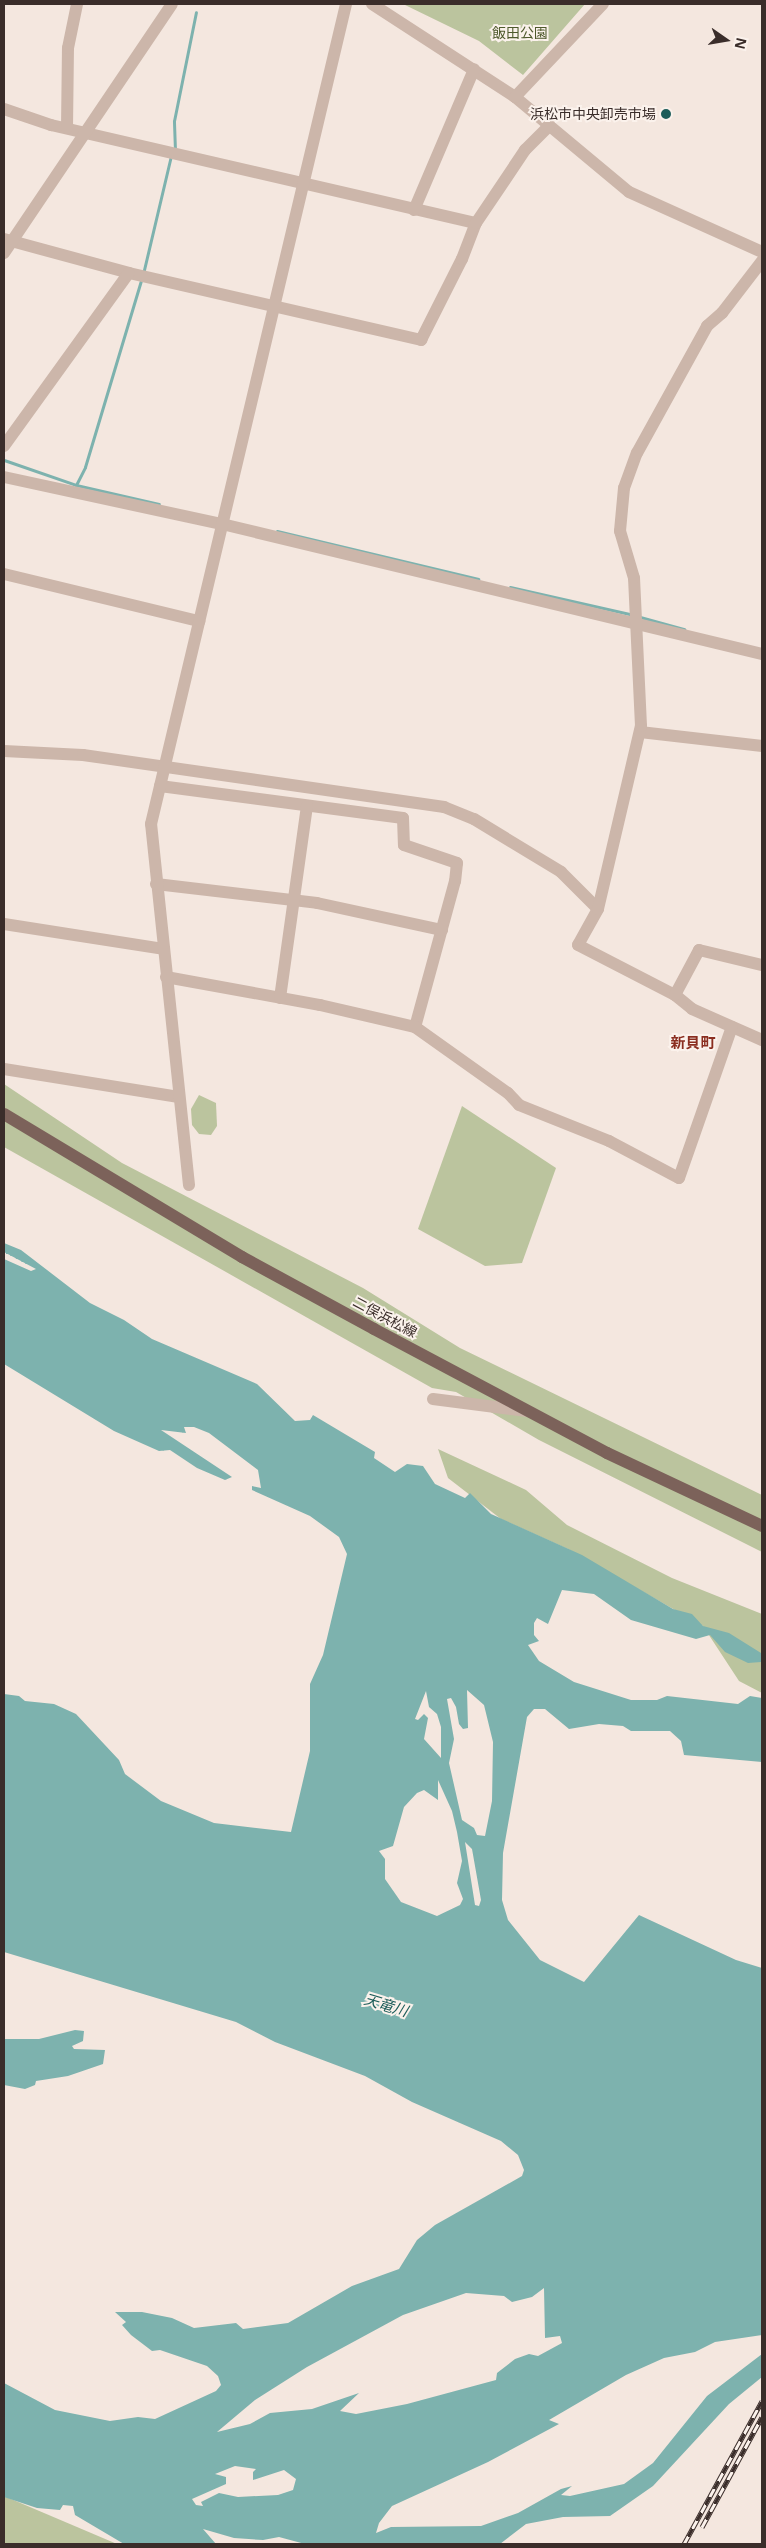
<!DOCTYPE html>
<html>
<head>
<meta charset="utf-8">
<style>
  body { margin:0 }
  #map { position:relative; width:766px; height:2548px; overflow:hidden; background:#f4e7df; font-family:"Noto Sans","Noto Sans JP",sans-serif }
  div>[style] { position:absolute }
  .green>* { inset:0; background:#bbc49e }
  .water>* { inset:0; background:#7db2ae }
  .stream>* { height:3px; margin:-1.5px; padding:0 1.5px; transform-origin:1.5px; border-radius:1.5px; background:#7db2ae }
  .minor>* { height:12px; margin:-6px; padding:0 6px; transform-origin:6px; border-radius:6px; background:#ccb6aa }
  .major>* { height:12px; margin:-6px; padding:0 6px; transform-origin:6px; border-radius:6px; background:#7c625a }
  .rail>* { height:5px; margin-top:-2.5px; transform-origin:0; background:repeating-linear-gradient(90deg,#fbf2ec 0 9px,#3a2d2a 0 18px); box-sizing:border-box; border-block:1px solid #3a2d2a }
  .dots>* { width:14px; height:14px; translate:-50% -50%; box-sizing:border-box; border:2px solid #fbf2ec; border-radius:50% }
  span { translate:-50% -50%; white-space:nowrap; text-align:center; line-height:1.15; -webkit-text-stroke:4px #fbf2ec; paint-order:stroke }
  .park-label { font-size:14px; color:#4e592c }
  .poi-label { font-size:14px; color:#3a2d2a }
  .right { translate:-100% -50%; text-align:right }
  .street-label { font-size:14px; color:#3a2d2a }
  .neighbourhood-label { font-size:15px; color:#8b2e20; font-weight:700 }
  .water-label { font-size:15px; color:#1d5d5a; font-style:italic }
  .frame { position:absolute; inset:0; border:5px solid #3a2d2a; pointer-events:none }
  .north { position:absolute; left:701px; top:15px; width:50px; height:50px; -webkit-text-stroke:4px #fbf2ec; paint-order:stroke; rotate:103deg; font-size:14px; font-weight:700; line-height:20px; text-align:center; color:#3a2d2a }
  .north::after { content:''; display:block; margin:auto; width:18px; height:22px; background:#3a2d2a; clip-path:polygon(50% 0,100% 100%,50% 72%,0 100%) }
</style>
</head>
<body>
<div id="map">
  <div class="green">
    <div style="clip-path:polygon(403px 4px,585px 4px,523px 75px,479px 41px)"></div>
    <div style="clip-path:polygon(4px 1084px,122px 1163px,363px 1288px,460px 1348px,762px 1495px,762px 1552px,539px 1440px,456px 1392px,432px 1388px,4px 1147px)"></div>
    <div style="clip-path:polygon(199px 1095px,216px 1103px,217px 1126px,211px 1135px,199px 1134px,192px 1125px,191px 1109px)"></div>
    <div style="clip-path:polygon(462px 1106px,556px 1168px,522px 1263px,485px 1266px,418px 1229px)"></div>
    <div style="clip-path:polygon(438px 1449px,526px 1490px,567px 1525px,672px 1578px,762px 1614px,762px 1693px,739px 1681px,703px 1626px,568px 1549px,501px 1519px,448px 1478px)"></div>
    <div style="clip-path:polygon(4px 2496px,117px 2544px,4px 2544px)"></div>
  </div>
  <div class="water">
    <div style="clip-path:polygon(evenodd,4px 1243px,21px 1250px,90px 1303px,124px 1320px,152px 1339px,257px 1384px,295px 1421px,310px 1420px,313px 1415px,375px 1452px,374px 1458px,395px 1472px,407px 1464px,423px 1466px,435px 1484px,465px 1498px,470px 1493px,491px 1514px,582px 1555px,673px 1609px,692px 1614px,703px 1626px,729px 1633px,761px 1653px,761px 1662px,748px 1663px,725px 1652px,710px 1635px,696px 1639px,631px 1620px,594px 1594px,562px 1590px,548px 1624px,537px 1618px,534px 1623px,534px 1635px,539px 1641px,528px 1645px,539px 1661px,574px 1682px,631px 1700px,657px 1700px,667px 1696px,738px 1704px,750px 1696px,762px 1698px,762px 1762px,684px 1755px,681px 1741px,670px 1731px,631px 1731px,623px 1726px,599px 1724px,569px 1729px,545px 1709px,534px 1709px,527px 1717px,503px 1853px,502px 1900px,508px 1920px,540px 1960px,584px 1982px,639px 1915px,736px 1960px,762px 1968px,762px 2335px,715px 2342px,695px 2352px,664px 2358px,626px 2375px,549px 2420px,559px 2424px,488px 2462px,392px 2506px,379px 2523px,376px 2533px,391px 2527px,481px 2526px,518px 2513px,561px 2489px,572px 2486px,561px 2495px,570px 2496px,624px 2484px,653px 2463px,707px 2396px,762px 2354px,762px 2377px,729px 2404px,653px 2486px,610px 2516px,563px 2517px,526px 2524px,500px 2544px,305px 2544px,279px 2537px,263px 2540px,234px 2538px,203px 2529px,216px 2544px,124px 2544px,75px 2515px,73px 2506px,63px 2505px,60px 2510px,37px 2508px,4px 2497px,4px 2383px,55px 2410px,110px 2421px,138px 2417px,155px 2419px,216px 2391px,221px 2385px,218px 2376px,207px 2366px,160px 2350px,152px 2351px,131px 2335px,122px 2325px,126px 2322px,115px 2312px,142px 2312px,172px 2318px,194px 2328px,236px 2323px,243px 2329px,288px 2323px,352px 2286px,399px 2269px,417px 2240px,435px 2225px,522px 2176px,524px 2170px,518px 2155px,501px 2141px,412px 2102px,365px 2076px,275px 2042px,236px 2022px,4px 1952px,4px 1694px,19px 1696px,25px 1701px,54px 1704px,76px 1714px,119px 1760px,125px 1774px,161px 1801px,214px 1823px,291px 1832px,310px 1751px,310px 1684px,323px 1655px,347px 1554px,339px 1537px,310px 1516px,252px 1490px,252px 1486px,261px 1488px,258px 1470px,209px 1433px,194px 1427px,184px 1427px,186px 1433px,161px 1430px,232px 1477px,225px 1480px,197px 1468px,170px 1450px,159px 1451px,114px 1431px,4px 1364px,4px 1259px,31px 1271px,36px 1269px,4px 1252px,4px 1243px,467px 1690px,484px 1705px,493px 1742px,492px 1801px,485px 1836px,477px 1835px,474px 1828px,462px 1820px,449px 1763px,454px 1739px,447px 1699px,451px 1698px,456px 1707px,459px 1724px,463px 1729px,468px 1728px,467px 1690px,4px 1243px,426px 1691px,429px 1707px,437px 1714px,441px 1727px,441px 1758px,424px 1739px,428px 1718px,424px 1714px,418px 1720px,415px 1719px,426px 1691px,4px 1243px,438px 1780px,452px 1811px,457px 1832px,462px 1861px,457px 1883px,463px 1899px,460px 1905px,437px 1916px,401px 1902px,385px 1879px,385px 1859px,379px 1851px,393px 1846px,404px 1807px,417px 1793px,424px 1790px,438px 1800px,438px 1780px,4px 1243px,465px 1842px,472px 1849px,481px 1900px,479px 1906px,475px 1905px,465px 1842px,4px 1243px,544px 2288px,545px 2338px,560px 2336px,562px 2343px,538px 2356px,529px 2354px,515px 2359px,497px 2373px,496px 2380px,407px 2404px,356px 2414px,340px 2411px,359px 2393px,312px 2409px,270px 2413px,250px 2424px,217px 2432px,255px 2400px,307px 2367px,403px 2315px,466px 2293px,504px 2296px,512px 2302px,532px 2297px,544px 2288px,4px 1243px,235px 2466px,256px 2469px,253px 2472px,253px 2480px,284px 2470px,296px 2479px,293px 2490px,278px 2495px,238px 2497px,219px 2493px,201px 2502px,203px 2506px,196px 2505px,192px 2499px,226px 2484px,226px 2477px,215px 2474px,235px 2466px)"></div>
    <div style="clip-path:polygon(75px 2030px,84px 2031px,83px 2041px,72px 2046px,74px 2049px,105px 2050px,103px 2064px,68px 2076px,36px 2081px,35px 2085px,25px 2089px,4px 2085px,4px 2039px,39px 2039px)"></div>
  </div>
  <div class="stream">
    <div style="left:175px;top:151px;width:30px;rotate:-92deg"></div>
    <div style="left:174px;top:121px;width:111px;rotate:-78.6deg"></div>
    <div style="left:143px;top:274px;width:121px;rotate:-76.7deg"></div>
    <div style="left:4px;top:460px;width:76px;rotate:19.1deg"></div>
    <div style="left:76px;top:485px;width:85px;rotate:12.9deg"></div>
    <div style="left:76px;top:485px;width:20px;rotate:-63deg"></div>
    <div style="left:85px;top:467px;width:195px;rotate:-73.3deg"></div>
    <div style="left:277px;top:531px;width:207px;rotate:13.4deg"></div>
    <div style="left:510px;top:587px;width:127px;rotate:12.7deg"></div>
    <div style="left:640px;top:617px;width:46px;rotate:15.3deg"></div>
  </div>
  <div class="minor">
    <div style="left:372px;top:4px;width:171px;rotate:33deg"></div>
    <div style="left:515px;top:97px;width:148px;rotate:39.8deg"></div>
    <div style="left:629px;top:192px;width:146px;rotate:24.3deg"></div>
    <div style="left:515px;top:97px;width:128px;rotate:-46.6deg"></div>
    <div style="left:4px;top:109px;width:50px;rotate:18.8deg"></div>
    <div style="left:51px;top:125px;width:436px;rotate:13deg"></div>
    <div style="left:67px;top:128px;width:80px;rotate:-89.3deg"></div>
    <div style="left:68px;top:48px;width:45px;rotate:-78.4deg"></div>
    <div style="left:414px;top:210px;width:153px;rotate:-66.9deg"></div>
    <div style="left:4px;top:239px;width:130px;rotate:15.2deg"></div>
    <div style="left:129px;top:273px;width:300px;rotate:12.9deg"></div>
    <div style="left:421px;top:340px;width:91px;rotate:-63.2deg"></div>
    <div style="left:462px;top:259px;width:39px;rotate:-69deg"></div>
    <div style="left:476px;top:223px;width:88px;rotate:-56.1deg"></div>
    <div style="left:525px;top:150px;width:34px;rotate:-45deg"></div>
    <div style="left:4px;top:253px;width:300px;rotate:-56deg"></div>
    <div style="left:4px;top:446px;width:213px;rotate:-54.2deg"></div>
    <div style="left:4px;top:477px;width:223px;rotate:12.2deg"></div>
    <div style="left:222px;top:524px;width:555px;rotate:13.54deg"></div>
    <div style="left:4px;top:574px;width:201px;rotate:13.6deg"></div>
    <div style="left:640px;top:732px;width:123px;rotate:6.5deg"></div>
    <div style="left:4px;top:751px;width:79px;rotate:2.9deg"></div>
    <div style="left:83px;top:755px;width:365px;rotate:8.2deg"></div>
    <div style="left:444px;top:807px;width:32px;rotate:22deg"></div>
    <div style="left:474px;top:819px;width:102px;rotate:31.3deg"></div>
    <div style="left:561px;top:872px;width:52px;rotate:45deg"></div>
    <div style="left:598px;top:909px;width:41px;rotate:119.1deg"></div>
    <div style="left:578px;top:945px;width:109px;rotate:27.3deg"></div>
    <div style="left:675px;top:995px;width:22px;rotate:39deg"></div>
    <div style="left:692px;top:1009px;width:77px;rotate:23.9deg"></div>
    <div style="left:160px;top:786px;width:245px;rotate:7.5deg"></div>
    <div style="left:403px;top:818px;width:27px;rotate:88deg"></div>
    <div style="left:404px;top:845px;width:56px;rotate:18.8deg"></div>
    <div style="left:457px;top:863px;width:18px;rotate:96deg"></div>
    <div style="left:455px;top:881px;width:151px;rotate:105.3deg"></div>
    <div style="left:156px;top:884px;width:162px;rotate:6.7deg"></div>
    <div style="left:317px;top:903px;width:128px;rotate:12.2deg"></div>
    <div style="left:598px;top:909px;width:188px;rotate:-76.8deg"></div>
    <div style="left:641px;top:726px;width:148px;rotate:-92.7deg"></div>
    <div style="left:634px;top:578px;width:49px;rotate:-106.6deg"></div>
    <div style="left:620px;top:531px;width:43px;rotate:-84.7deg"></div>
    <div style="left:624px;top:488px;width:37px;rotate:-70deg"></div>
    <div style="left:637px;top:453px;width:145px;rotate:-61.1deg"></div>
    <div style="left:707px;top:326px;width:20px;rotate:-41deg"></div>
    <div style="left:722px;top:313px;width:66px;rotate:-52.4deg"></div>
    <div style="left:4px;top:924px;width:161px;rotate:8.9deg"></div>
    <div style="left:166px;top:977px;width:157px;rotate:10.3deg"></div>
    <div style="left:320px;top:1005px;width:98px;rotate:13deg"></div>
    <div style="left:415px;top:1027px;width:114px;rotate:35.4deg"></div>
    <div style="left:508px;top:1093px;width:16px;rotate:47deg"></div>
    <div style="left:519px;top:1105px;width:97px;rotate:21.8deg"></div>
    <div style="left:609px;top:1141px;width:79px;rotate:27.9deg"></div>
    <div style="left:679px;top:1178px;width:160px;rotate:-70.7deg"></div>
    <div style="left:675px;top:995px;width:51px;rotate:-61.9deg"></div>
    <div style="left:699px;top:950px;width:65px;rotate:13.4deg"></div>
    <div style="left:280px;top:998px;width:194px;rotate:-82deg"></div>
    <div style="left:4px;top:1069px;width:177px;rotate:9.1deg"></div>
    <div style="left:189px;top:1185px;width:363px;rotate:-96deg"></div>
    <div style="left:151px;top:824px;width:843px;rotate:-76.62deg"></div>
    <div style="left:433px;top:1399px;width:95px;rotate:7.3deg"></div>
  </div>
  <div class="major">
    <div style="left:4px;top:1114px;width:278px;rotate:31deg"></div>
    <div style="left:242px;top:1257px;width:150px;rotate:28.6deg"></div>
    <div style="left:374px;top:1329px;width:264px;rotate:28deg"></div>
    <div style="left:607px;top:1453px;width:171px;rotate:25.2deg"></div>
  </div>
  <div class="rail">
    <div style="left:702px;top:2527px;width:125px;rotate:-61.4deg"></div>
    <div style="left:684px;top:2544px;width:163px;rotate:-61.4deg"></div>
  </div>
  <div class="dots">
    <div style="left:666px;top:114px;background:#1d5d5a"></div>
  </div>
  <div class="park-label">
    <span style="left:520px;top:33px">飯田公園</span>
  </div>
  <div class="poi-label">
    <span class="right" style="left:656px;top:114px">浜松市中央卸売市場</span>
  </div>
  <div class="street-label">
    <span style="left:385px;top:1317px;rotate:28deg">二俣浜松線</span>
  </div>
  <div class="neighbourhood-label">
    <span style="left:693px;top:1043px">新貝町</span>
  </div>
  <div class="water-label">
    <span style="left:386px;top:2005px;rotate:17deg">天竜川</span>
  </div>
  <div class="frame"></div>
  <div class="north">N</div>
</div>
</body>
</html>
